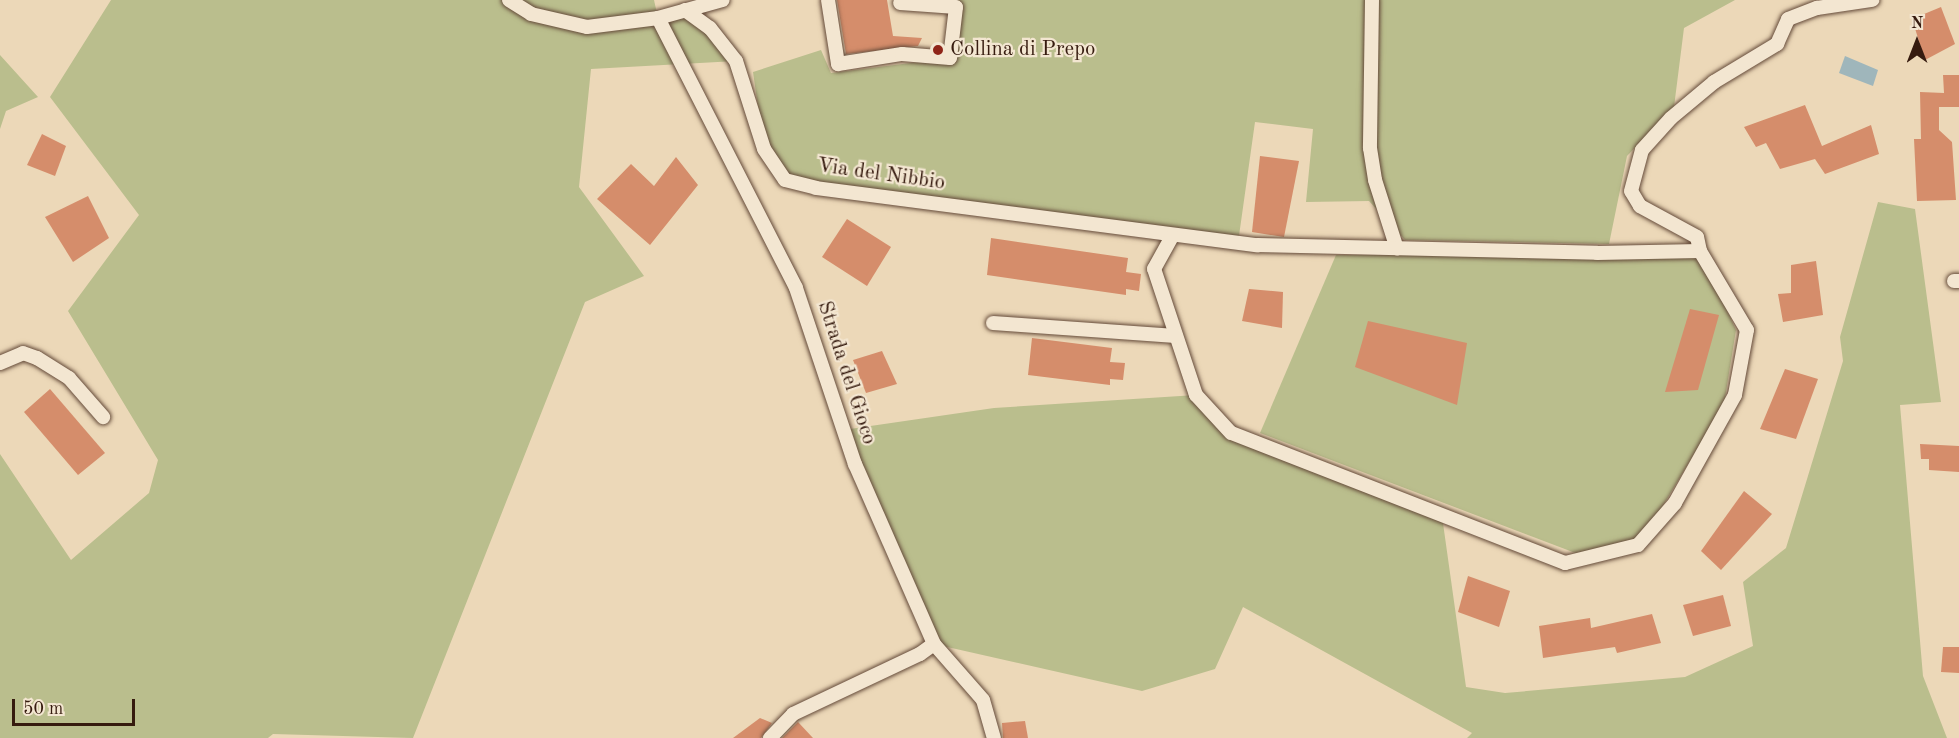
<!DOCTYPE html>
<html>
<head>
<meta charset="utf-8">
<style>
  body { margin:0 }
  #map { position:relative; width:1959px; height:738px; overflow:hidden; background:#ecd8b8; font-family:"Old Standard TT",serif }
  div>[style] { position:absolute }
  .green>* { inset:0; background:#babe8d }
  .water>* { inset:0; background:#9fb6bb }
  .building>* { inset:0; background:#d58d6b }
  .roads { filter:drop-shadow(0 0 2px #644a39) drop-shadow(0 0 2px #644a39) }
  .minor>* { height:14px; margin:-7px; padding:0 7px; transform-origin:7px; border-radius:7px; background:#f3e6d1 }
  .dots>* { width:16px; height:16px; translate:-50% -50%; box-sizing:border-box; border:3px solid #f3e6d1; border-radius:50% }
  span { translate:-50% -50%; white-space:nowrap; text-align:center; line-height:1.15; -webkit-text-stroke:4.5px #f3e6d1; paint-order:stroke }
  .poi-label { font-size:21px; color:#361b0f }
  .left { translate:0 -50%; text-align:left }
  .street-label { font-size:21px; color:#361b0f }
  .north { position:absolute; left:1887px; top:12px; width:60px; height:60px; -webkit-text-stroke:4px #f3e6d1; paint-order:stroke; rotate:0deg; font-size:16px; font-weight:700; line-height:24px; text-align:center; color:#361b0f }
  .north::after { content:''; display:block; margin:auto; width:21px; height:27px; background:#361b0f; clip-path:polygon(50% 0,100% 100%,50% 72%,0 100%) }
  .scale { position:absolute; left:12px; top:699px; width:123px; height:27px; box-sizing:border-box; border:3px solid #361b0f; border-top:0; padding-left:8px; font-size:18px; line-height:21px; white-space:nowrap; color:#361b0f; -webkit-text-stroke:4px #f3e6d1; paint-order:stroke }
</style>
</head>
<body>
<div id="map">
  <div class="green">
    <div style="clip-path:polygon(111px 0,654px 0,658px 18px,685px 10px,736px 61px,591px 69px,579px 187px,644px 276px,585px 302px,413px 738px,273px 734px,268px 738px,0 738px,0 454px,71px 560px,149px 493px,158px 460px,68px 311px,139px 215px,50px 97px)"></div>
    <div style="clip-path:polygon(957px 0,1735px 0,1684px 28px,1674px 107px,1627px 156px,1609px 244px,1405px 240px,1369px 201px,1306px 202px,1313px 129px,1255px 122px,1238px 243px,785px 180px,764px 149px,753px 72px,821px 50px,831px 73px,950px 58px)"></div>
    <div style="clip-path:polygon(0 55px,38px 97px,6px 111px,0 129px)"></div>
    <div style="clip-path:polygon(1878px 202px,1915px 209px,1941px 402px,1900px 405px,1923px 676px,1947px 738px,1467px 738px,1472px 733px,1243px 607px,1215px 669px,1142px 691px,934px 644px,843px 430px,994px 408px,1196px 395px,1231px 433px,1442px 516px,1466px 687px,1505px 693px,1685px 677px,1753px 646px,1743px 582px,1786px 548px,1843px 361px,1840px 337px)"></div>
    <div style="clip-path:polygon(1702px 254px,1736px 330px,1724px 404px,1643px 539px,1578px 554px,1260px 433px,1336px 255px)"></div>
  </div>
  <div class="water">
    <div style="clip-path:polygon(1845px 56px,1878px 70px,1873px 86px,1839px 73px)"></div>
  </div>
  <div class="building">
    <div style="clip-path:polygon(837px 0,887px 0,893px 36px,922px 38px,918px 46px,846px 54px)"></div>
    <div style="clip-path:polygon(1941px 7px,1955px 44px,1925px 60px,1912px 19px)"></div>
    <div style="clip-path:polygon(1943px 75px,1959px 75px,1959px 107px,1939px 107px,1939px 130px,1952px 142px,1956px 200px,1917px 201px,1914px 139px,1921px 139px,1920px 92px,1944px 93px)"></div>
    <div style="clip-path:polygon(1805px 105px,1822px 146px,1871px 125px,1879px 154px,1825px 174px,1815px 159px,1780px 169px,1766px 143px,1756px 147px,1744px 127px)"></div>
    <div style="clip-path:polygon(42px 134px,66px 146px,55px 176px,27px 165px)"></div>
    <div style="clip-path:polygon(1260px 156px,1299px 161px,1284px 237px,1252px 232px)"></div>
    <div style="clip-path:polygon(676px 157px,698px 185px,650px 245px,597px 199px,631px 164px,654px 186px)"></div>
    <div style="clip-path:polygon(88px 196px,109px 238px,73px 262px,45px 217px)"></div>
    <div style="clip-path:polygon(847px 219px,891px 247px,867px 286px,822px 257px)"></div>
    <div style="clip-path:polygon(991px 238px,1128px 258px,1126px 272px,1141px 274px,1139px 291px,1126px 289px,1126px 295px,987px 275px)"></div>
    <div style="clip-path:polygon(1816px 261px,1823px 315px,1783px 322px,1778px 294px,1791px 293px,1791px 265px)"></div>
    <div style="clip-path:polygon(1249px 289px,1283px 292px,1282px 328px,1242px 321px)"></div>
    <div style="clip-path:polygon(1690px 309px,1719px 315px,1698px 390px,1665px 392px)"></div>
    <div style="clip-path:polygon(1368px 321px,1467px 343px,1457px 405px,1355px 367px)"></div>
    <div style="clip-path:polygon(1032px 338px,1112px 348px,1110px 362px,1125px 363px,1123px 380px,1110px 379px,1110px 385px,1028px 375px)"></div>
    <div style="clip-path:polygon(882px 351px,897px 384px,866px 393px,853px 360px)"></div>
    <div style="clip-path:polygon(1785px 369px,1818px 379px,1796px 439px,1760px 429px)"></div>
    <div style="clip-path:polygon(50px 389px,105px 453px,78px 475px,24px 412px)"></div>
    <div style="clip-path:polygon(1920px 444px,1959px 446px,1959px 472px,1929px 470px,1929px 459px,1921px 459px)"></div>
    <div style="clip-path:polygon(1744px 491px,1772px 514px,1721px 570px,1701px 551px)"></div>
    <div style="clip-path:polygon(1468px 576px,1510px 591px,1499px 627px,1458px 612px)"></div>
    <div style="clip-path:polygon(1723px 595px,1731px 626px,1693px 636px,1683px 605px)"></div>
    <div style="clip-path:polygon(1652px 614px,1661px 643px,1617px 653px,1615px 647px,1543px 658px,1539px 626px,1590px 618px,1591px 628px)"></div>
    <div style="clip-path:polygon(1943px 647px,1959px 647px,1959px 673px,1941px 672px)"></div>
    <div style="clip-path:polygon(760px 718px,772px 723px,761px 738px,733px 738px)"></div>
    <div style="clip-path:polygon(1025px 721px,1028px 738px,1003px 738px,1002px 723px)"></div>
    <div style="clip-path:polygon(798px 722px,813px 738px,782px 738px)"></div>
  </div>
  <div class="roads">
    <div class="minor">
      <div style="left:509px;top:0;width:26px;rotate:32deg"></div>
      <div style="left:531px;top:14px;width:57px;rotate:13.1deg"></div>
      <div style="left:587px;top:27px;width:72px;rotate:-7.2deg"></div>
      <div style="left:658px;top:18px;width:67px;rotate:-15.5deg"></div>
      <div style="left:828px;top:0;width:65px;rotate:81.1deg"></div>
      <div style="left:838px;top:64px;width:65px;rotate:-8.9deg"></div>
      <div style="left:902px;top:54px;width:48px;rotate:4.8deg"></div>
      <div style="left:950px;top:58px;width:51px;rotate:-83.3deg"></div>
      <div style="left:956px;top:7px;width:56px;rotate:-175.9deg"></div>
      <div style="left:1372px;top:0;width:148px;rotate:90.8deg"></div>
      <div style="left:1370px;top:148px;width:32px;rotate:81deg"></div>
      <div style="left:1375px;top:180px;width:72px;rotate:72.3deg"></div>
      <div style="left:685px;top:10px;width:31px;rotate:36deg"></div>
      <div style="left:710px;top:28px;width:42px;rotate:51.8deg"></div>
      <div style="left:736px;top:61px;width:92px;rotate:72.3deg"></div>
      <div style="left:764px;top:149px;width:37px;rotate:56deg"></div>
      <div style="left:785px;top:180px;width:32px;rotate:14deg"></div>
      <div style="left:816px;top:188px;width:445px;rotate:7.4deg"></div>
      <div style="left:1257px;top:245px;width:340px;rotate:1.3deg"></div>
      <div style="left:1597px;top:253px;width:103px;rotate:-1.1deg"></div>
      <div style="left:1700px;top:251px;width:92px;rotate:59.3deg"></div>
      <div style="left:1747px;top:330px;width:66px;rotate:100.5deg"></div>
      <div style="left:1735px;top:395px;width:124px;rotate:119.1deg"></div>
      <div style="left:1675px;top:503px;width:56px;rotate:131.4deg"></div>
      <div style="left:1638px;top:545px;width:75px;rotate:166.1deg"></div>
      <div style="left:1565px;top:563px;width:358px;rotate:-158.7deg"></div>
      <div style="left:1231px;top:433px;width:52px;rotate:-132.6deg"></div>
      <div style="left:1196px;top:395px;width:133px;rotate:-108.4deg"></div>
      <div style="left:1154px;top:269px;width:38px;rotate:-61deg"></div>
      <div style="left:658px;top:18px;width:303px;rotate:62.9deg"></div>
      <div style="left:796px;top:288px;width:186px;rotate:71.5deg"></div>
      <div style="left:855px;top:464px;width:197px;rotate:66.3deg"></div>
      <div style="left:934px;top:644px;width:74px;rotate:48.8deg"></div>
      <div style="left:983px;top:700px;width:40px;rotate:74deg"></div>
      <div style="left:1700px;top:251px;width:14px;rotate:-102deg"></div>
      <div style="left:1697px;top:237px;width:65px;rotate:-151.5deg"></div>
      <div style="left:1640px;top:206px;width:17px;rotate:-121deg"></div>
      <div style="left:1631px;top:191px;width:42px;rotate:-75deg"></div>
      <div style="left:1642px;top:150px;width:43px;rotate:-47.8deg"></div>
      <div style="left:1671px;top:118px;width:56px;rotate:-39.9deg"></div>
      <div style="left:1714px;top:82px;width:74px;rotate:-31.1deg"></div>
      <div style="left:1777px;top:44px;width:27px;rotate:-66deg"></div>
      <div style="left:1788px;top:19px;width:31px;rotate:-21deg"></div>
      <div style="left:1817px;top:8px;width:56px;rotate:-8.3deg"></div>
      <div style="left:1954px;top:281px;width:5px"></div>
      <div style="left:993px;top:323px;width:183px;rotate:4.1deg"></div>
      <div style="left:0;top:363px;width:25px;rotate:-23deg"></div>
      <div style="left:23px;top:353px;width:15px;rotate:20deg"></div>
      <div style="left:37px;top:358px;width:38px;rotate:32deg"></div>
      <div style="left:69px;top:378px;width:52px;rotate:48.9deg"></div>
      <div style="left:770px;top:738px;width:33px;rotate:-46deg"></div>
      <div style="left:793px;top:714px;width:140px;rotate:-25.3deg"></div>
      <div style="left:920px;top:654px;width:17px;rotate:-36deg"></div>
    </div>
  </div>
  <div class="dots">
    <div style="left:938px;top:50px;background:#8f2418"></div>
  </div>
  <div class="poi-label">
    <span class="left" style="left:950px;top:50px">Collina di Prepo</span>
  </div>
  <div class="street-label">
    <span style="left:881px;top:175px;rotate:8deg">Via del Nibbio</span>
    <span style="left:846px;top:373px;rotate:72deg">Strada del Gioco</span>
  </div>
  <div class="north">N</div>
  <div class="scale">50 m</div>
</div>
</body>
</html>
